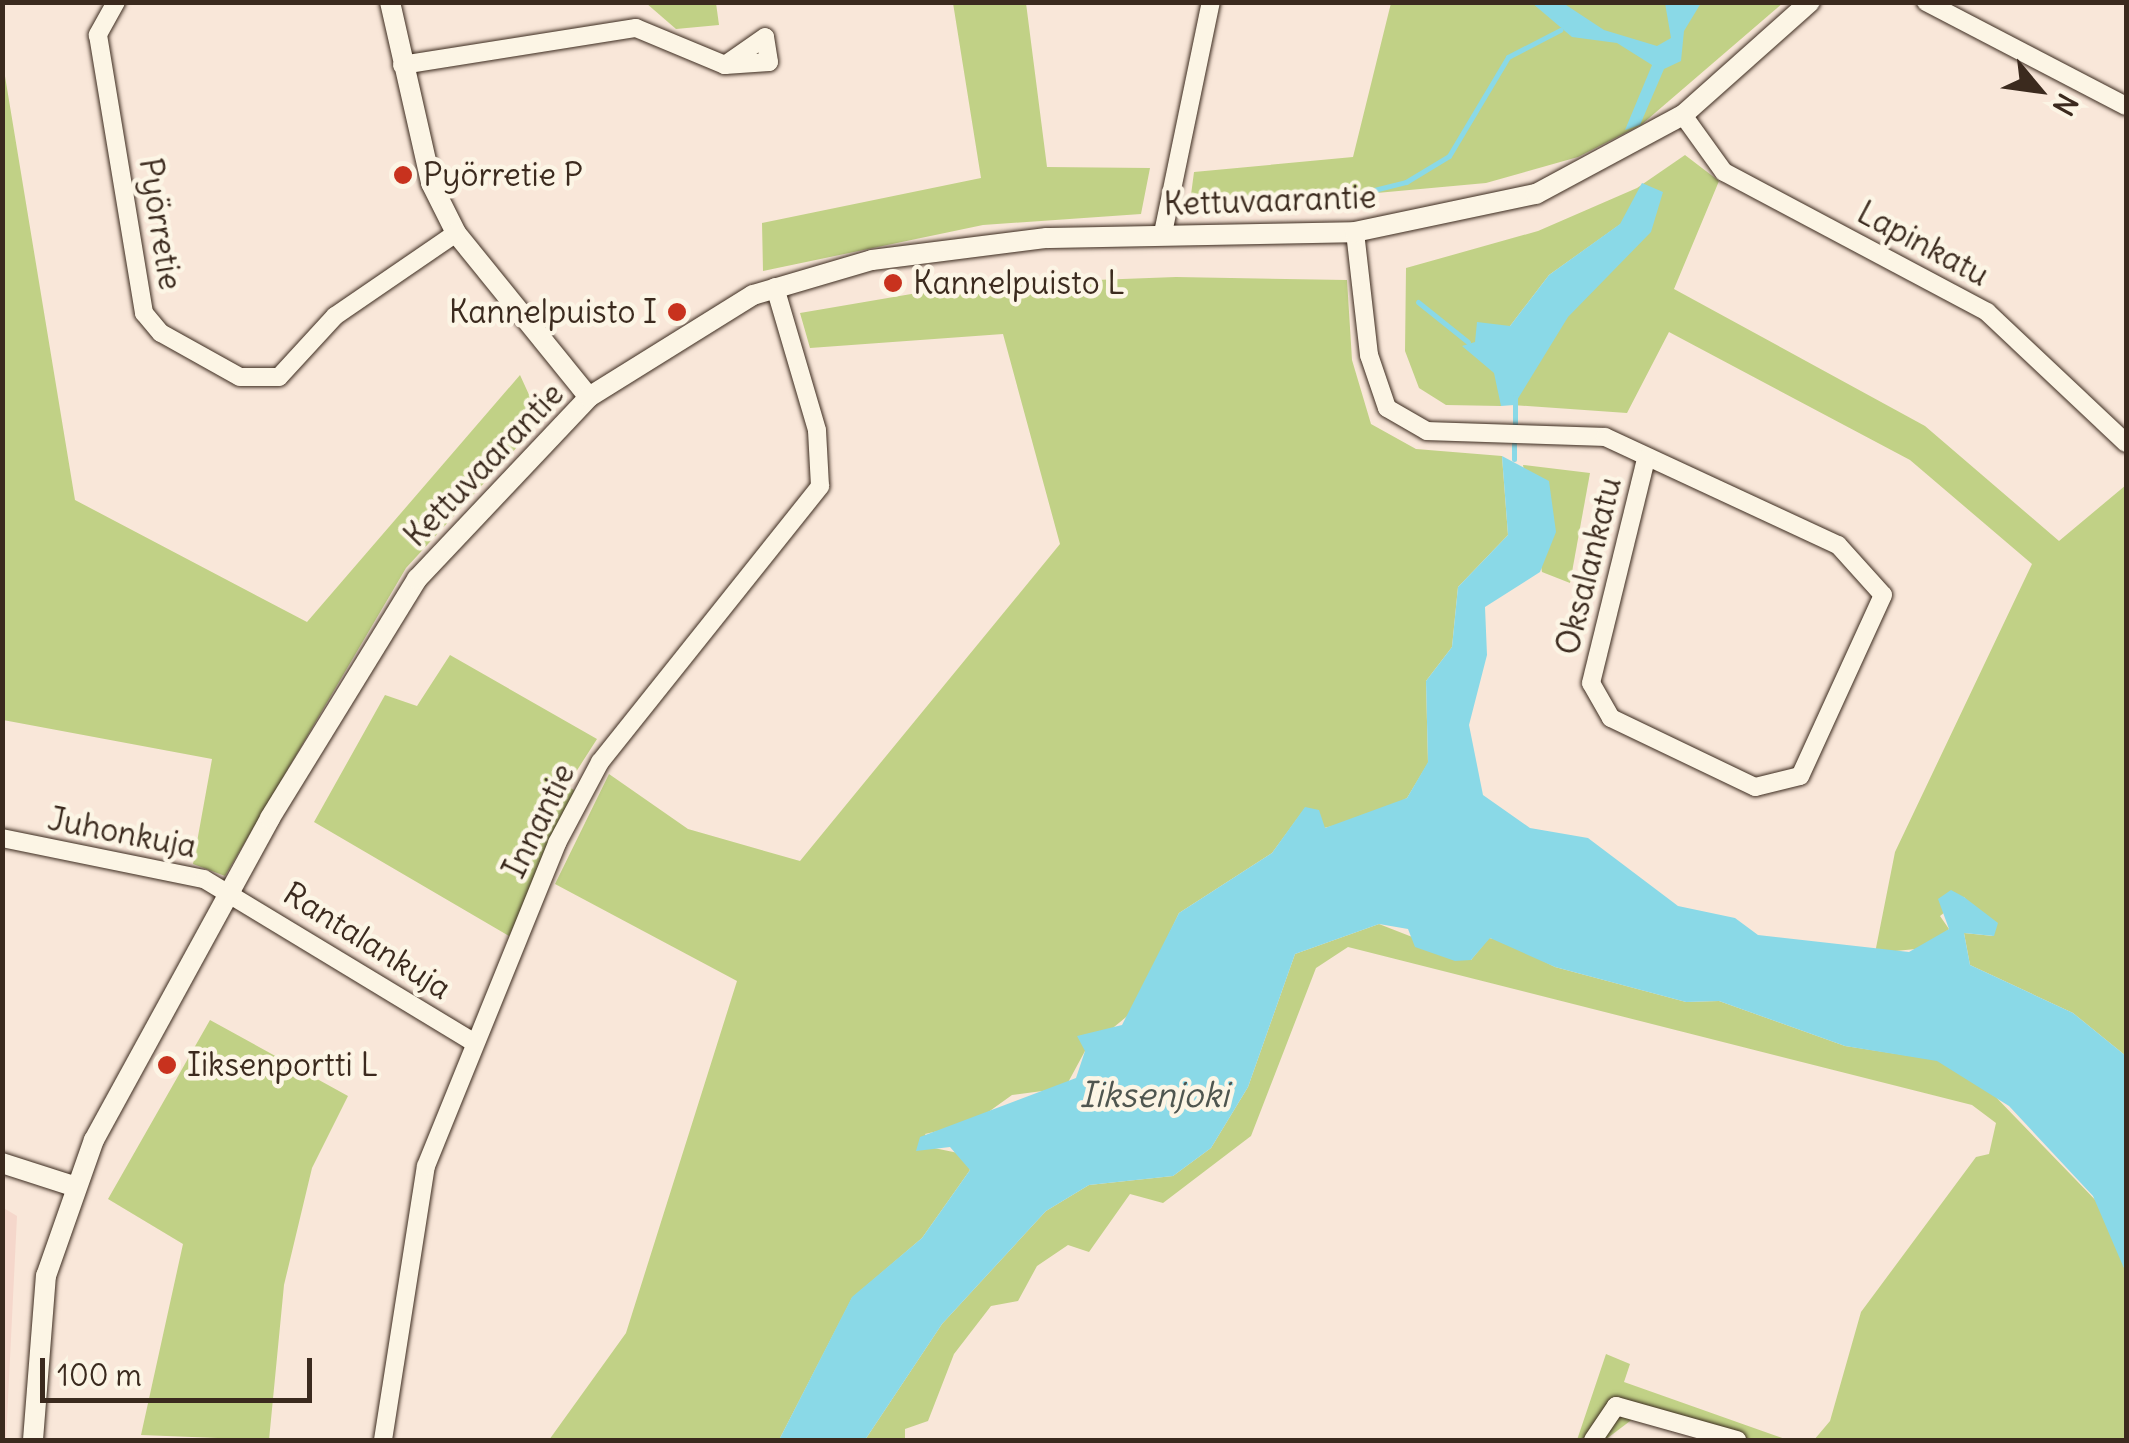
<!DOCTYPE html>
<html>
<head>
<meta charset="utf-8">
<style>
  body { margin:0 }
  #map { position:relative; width:2129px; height:1443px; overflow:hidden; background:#f9e7d9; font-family:Delius,sans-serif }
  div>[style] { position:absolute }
  .built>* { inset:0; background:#f5d7cb }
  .green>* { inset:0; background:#c1d186 }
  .water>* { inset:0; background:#8ad9e7 }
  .stream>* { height:5px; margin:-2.5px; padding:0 2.5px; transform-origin:2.5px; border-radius:2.5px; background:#8ad9e7 }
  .roads { filter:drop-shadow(0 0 2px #3b2a1e) drop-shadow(0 0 2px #3b2a1e) }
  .minor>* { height:18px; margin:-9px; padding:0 9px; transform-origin:9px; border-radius:9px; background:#fcf5e5 }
  .tertiary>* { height:20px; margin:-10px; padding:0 10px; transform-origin:10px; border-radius:10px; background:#fcf5e5 }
  .dots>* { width:28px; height:28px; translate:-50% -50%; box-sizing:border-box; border:5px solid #fcf5e5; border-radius:50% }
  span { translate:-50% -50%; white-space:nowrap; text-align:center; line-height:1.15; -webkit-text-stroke:9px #fcf5e5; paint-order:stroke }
  .poi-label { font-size:32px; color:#3b2a1e }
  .left { translate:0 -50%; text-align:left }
  .right { translate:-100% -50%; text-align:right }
  .street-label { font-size:32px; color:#3b2a1e }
  .water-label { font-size:35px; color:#4f5650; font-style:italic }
  .frame { position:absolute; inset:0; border:5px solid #3b2a1e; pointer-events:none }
  .north { position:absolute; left:1989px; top:40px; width:100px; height:100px; -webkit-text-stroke:8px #fcf5e5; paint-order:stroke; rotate:119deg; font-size:28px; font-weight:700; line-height:40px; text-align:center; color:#3b2a1e }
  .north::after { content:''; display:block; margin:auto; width:35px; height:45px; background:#3b2a1e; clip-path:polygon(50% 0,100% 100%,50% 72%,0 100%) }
  .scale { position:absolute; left:40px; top:1358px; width:272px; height:45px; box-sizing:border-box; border:5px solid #3b2a1e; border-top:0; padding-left:12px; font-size:30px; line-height:35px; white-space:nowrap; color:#3b2a1e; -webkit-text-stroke:8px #fcf5e5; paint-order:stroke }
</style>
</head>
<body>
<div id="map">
  <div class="built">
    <div style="clip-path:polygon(2px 1207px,17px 1216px,6px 1440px,2px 1440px)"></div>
  </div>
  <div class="green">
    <div style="clip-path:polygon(646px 3px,716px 3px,719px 25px,676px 29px)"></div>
    <div style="clip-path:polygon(953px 3px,1026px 3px,1047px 167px,1150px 168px,1141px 214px,983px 225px,763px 271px,762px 223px,981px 178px)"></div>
    <div style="clip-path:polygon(1391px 3px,1783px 3px,1641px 125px,1578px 157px,1486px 183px,1189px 210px,1194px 172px,1353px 157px)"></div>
    <div style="clip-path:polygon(3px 64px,75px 500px,307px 622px,520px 375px,541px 421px,406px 568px,225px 876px,193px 864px,212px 759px,3px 720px)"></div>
    <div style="clip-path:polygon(1685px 155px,1719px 181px,1674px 289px,1925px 426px,2059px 541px,2126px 485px,2126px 1056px,2073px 1013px,1970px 965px,1964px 933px,1993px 936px,1964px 897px,1940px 916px,1949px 929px,1926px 948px,1875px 953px,1895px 852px,2032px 564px,1910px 460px,1669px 332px,1627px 413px,1512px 405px,1524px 364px,1622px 223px,1549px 275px,1510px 326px,1501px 406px,1446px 405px,1419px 388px,1405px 351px,1406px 268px,1538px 231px,1637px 188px)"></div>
    <div style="clip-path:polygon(1176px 277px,1347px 280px,1352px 360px,1371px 424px,1416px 449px,1502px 456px,1508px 535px,1458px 587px,1452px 647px,1426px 681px,1428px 763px,1407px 798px,1377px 815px,1324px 828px,1305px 808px,1272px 853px,1179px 913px,1131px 1013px,1085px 1051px,1065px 1088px,1012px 1095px,973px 1123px,925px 1134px,934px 1148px,963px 1154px,970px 1170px,922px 1238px,852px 1298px,779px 1440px,549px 1440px,626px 1333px,737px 981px,555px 884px,609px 774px,688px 829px,800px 861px,1060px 544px,1003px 334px,810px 348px,800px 313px,964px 285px)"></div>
    <div style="clip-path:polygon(1523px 465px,1590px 473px,1570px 583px,1542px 572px)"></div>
    <div style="clip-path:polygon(450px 655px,597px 739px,567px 786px,577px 792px,509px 936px,314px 822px,385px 695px,417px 706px)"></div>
    <div style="clip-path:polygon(1379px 924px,1471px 960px,1489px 938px,1504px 941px,1555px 967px,1686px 1002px,1719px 1001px,1845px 1046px,1937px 1060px,1988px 1089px,2104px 1209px,2126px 1273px,2126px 1440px,1814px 1440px,1830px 1421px,1861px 1312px,1976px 1157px,1989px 1154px,1996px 1123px,1972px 1105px,1348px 947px,1316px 968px,1251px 1136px,1163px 1203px,1130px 1194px,1089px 1252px,1068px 1245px,1037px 1266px,1018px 1301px,991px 1306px,954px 1354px,928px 1421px,905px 1429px,905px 1440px,865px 1440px,942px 1324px,1046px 1211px,1089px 1185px,1173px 1176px,1211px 1148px,1248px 1087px,1295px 954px)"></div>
    <div style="clip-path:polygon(210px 1020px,348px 1096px,312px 1168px,284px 1285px,269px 1440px,141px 1435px,183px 1244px,108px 1199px)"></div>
    <div style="clip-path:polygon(1606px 1354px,1630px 1364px,1624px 1382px,1788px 1440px,1704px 1440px,1638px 1415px,1605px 1440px,1577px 1440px)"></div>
  </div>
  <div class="water">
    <div style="clip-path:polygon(1532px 3px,1563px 3px,1604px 30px,1657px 46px,1671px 38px,1665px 3px,1701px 3px,1684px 31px,1681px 61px,1664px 69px,1640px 125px,1625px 130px,1652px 65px,1617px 43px,1572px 37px)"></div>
    <div style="clip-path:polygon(1642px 183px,1663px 192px,1651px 232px,1568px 317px,1514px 405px,1501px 406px,1494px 373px,1462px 346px,1475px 342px,1477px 322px,1510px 326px,1549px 275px,1620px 224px)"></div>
    <div style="clip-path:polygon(1502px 456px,1549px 481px,1556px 532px,1540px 572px,1485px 607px,1487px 655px,1469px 725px,1483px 795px,1530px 828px,1588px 838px,1678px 906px,1735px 918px,1758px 935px,1909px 952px,1949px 929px,1938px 899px,1951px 890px,1964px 897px,1998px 923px,1994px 936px,1964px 933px,1970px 965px,2073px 1013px,2126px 1056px,2126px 1273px,2093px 1196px,2009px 1106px,1937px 1061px,1845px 1046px,1719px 1001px,1686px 1002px,1555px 967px,1490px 938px,1471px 960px,1455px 961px,1415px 947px,1408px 929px,1379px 924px,1295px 954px,1248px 1087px,1211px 1148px,1173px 1176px,1089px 1185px,1046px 1211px,942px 1324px,865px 1440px,779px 1440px,852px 1297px,922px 1238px,970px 1170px,950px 1147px,916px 1151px,920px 1137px,1076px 1078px,1085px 1051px,1077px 1036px,1122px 1025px,1179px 913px,1272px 853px,1305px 807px,1319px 810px,1325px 828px,1407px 798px,1428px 762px,1426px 681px,1452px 647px,1458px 587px,1508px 535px)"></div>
  </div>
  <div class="stream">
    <div style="left:1354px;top:195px;width:54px;rotate:-14deg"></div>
    <div style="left:1406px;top:182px;width:50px;rotate:-31.2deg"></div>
    <div style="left:1449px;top:156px;width:115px;rotate:-59.2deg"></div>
    <div style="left:1508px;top:57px;width:59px;rotate:-27.4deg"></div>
    <div style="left:1418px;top:302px;width:64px;rotate:38.7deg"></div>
    <div style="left:1515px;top:429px;width:32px;rotate:-90deg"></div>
    <div style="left:1514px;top:459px;width:19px;rotate:-90deg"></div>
  </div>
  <div class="roads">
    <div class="minor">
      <div style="left:116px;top:2px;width:38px;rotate:119deg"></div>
      <div style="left:98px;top:35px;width:282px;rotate:80.6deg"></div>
      <div style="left:144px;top:313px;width:26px;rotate:50deg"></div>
      <div style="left:161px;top:333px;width:90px;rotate:29.1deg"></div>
      <div style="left:240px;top:377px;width:39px"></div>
      <div style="left:279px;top:377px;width:83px;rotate:-47.4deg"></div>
      <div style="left:335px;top:316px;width:147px;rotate:-34.4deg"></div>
      <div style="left:1926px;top:2px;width:225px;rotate:27.5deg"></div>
      <div style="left:402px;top:65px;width:237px;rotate:-9deg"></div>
      <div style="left:636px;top:28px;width:96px;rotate:22.6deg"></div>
      <div style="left:725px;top:65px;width:44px;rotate:-3.9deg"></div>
      <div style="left:769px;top:62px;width:25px;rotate:-99deg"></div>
      <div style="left:765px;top:37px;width:49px;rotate:145deg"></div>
      <div style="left:1683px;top:115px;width:70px;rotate:54.3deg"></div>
      <div style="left:1724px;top:172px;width:298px;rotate:28deg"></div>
      <div style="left:1987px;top:312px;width:191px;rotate:43.3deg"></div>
      <div style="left:1355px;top:232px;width:124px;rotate:83.5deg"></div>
      <div style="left:1369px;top:355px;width:56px;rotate:71.2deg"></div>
      <div style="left:1387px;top:408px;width:46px;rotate:29.9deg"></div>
      <div style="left:1427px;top:431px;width:178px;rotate:1.9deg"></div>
      <div style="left:1605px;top:437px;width:257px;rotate:24.9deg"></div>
      <div style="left:1838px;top:545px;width:67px;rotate:48deg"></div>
      <div style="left:1883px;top:595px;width:199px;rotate:114.6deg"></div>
      <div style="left:1800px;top:776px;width:46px;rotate:166.3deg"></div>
      <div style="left:1755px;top:787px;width:160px;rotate:-154.4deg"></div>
      <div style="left:1611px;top:718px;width:40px;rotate:-119.7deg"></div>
      <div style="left:1591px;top:683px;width:231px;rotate:-76.2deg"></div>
      <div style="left:1163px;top:233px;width:236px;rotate:-78.3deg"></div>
      <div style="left:2px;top:838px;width:206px;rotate:11.5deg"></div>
      <div style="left:204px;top:879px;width:313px;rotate:31.2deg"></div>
      <div style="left:383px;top:1440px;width:277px;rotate:-81.1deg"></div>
      <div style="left:426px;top:1166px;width:349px;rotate:-67.9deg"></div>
      <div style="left:557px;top:843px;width:92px;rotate:-62deg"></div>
      <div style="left:600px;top:762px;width:353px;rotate:-51.4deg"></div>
      <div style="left:820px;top:486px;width:56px;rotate:-93.1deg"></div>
      <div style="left:817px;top:430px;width:149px;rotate:-106.4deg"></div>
      <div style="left:1593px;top:1440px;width:41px;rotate:-55.9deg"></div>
      <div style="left:1616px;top:1406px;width:126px;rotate:15.7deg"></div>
    </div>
    <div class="tertiary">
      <div style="left:390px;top:2px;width:186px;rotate:77.2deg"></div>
      <div style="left:431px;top:183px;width:56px;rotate:63.4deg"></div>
      <div style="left:456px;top:233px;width:211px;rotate:51deg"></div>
      <div style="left:2px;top:1163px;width:75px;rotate:17.9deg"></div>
      <div style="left:33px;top:1440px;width:165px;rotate:-85.5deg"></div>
      <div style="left:46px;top:1276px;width:144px;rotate:-70.6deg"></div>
      <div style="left:94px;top:1140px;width:367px;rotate:-61.3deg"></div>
      <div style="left:270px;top:818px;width:281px;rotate:-58.4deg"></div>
      <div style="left:417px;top:579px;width:250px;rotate:-46.6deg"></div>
      <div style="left:589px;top:397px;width:193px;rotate:-31.9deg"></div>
      <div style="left:753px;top:295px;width:124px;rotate:-16.4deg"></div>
      <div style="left:872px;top:260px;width:176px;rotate:-7.2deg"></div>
      <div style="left:1047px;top:238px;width:308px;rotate:-1.1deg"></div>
      <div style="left:1355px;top:232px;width:185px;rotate:-11.9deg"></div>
      <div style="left:1536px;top:194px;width:167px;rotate:-28.3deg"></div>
      <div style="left:1683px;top:115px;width:170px;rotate:-41.7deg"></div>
    </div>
  </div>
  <div class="dots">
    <div style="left:403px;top:175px;background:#c8321e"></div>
    <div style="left:893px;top:283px;background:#c8321e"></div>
    <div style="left:677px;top:312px;background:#c8321e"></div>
    <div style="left:167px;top:1065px;background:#c8321e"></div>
  </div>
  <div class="poi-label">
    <span class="left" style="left:423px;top:175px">Pyörretie P</span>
    <span class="left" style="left:913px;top:283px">Kannelpuisto L</span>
    <span class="right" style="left:657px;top:312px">Kannelpuisto I</span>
    <span class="left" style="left:187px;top:1065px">Iiksenportti L</span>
  </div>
  <div class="street-label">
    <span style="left:1270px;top:201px;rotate:-2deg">Kettuvaarantie</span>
    <span style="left:160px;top:224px;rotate:81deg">Pyörretie</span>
    <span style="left:1923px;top:244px;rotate:28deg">Lapinkatu</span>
    <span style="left:484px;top:465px;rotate:-46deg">Kettuvaarantie</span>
    <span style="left:1589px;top:566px;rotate:-76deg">Oksalankatu</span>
    <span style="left:539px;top:821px;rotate:-64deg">Innantie</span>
    <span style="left:122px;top:833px;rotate:11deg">Juhonkuja</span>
    <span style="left:367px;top:941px;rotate:32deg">Rantalankuja</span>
  </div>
  <div class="water-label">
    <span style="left:1154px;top:1094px">Iiksenjoki</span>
  </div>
  <div class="frame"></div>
  <div class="north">N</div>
  <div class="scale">100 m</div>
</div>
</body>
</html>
